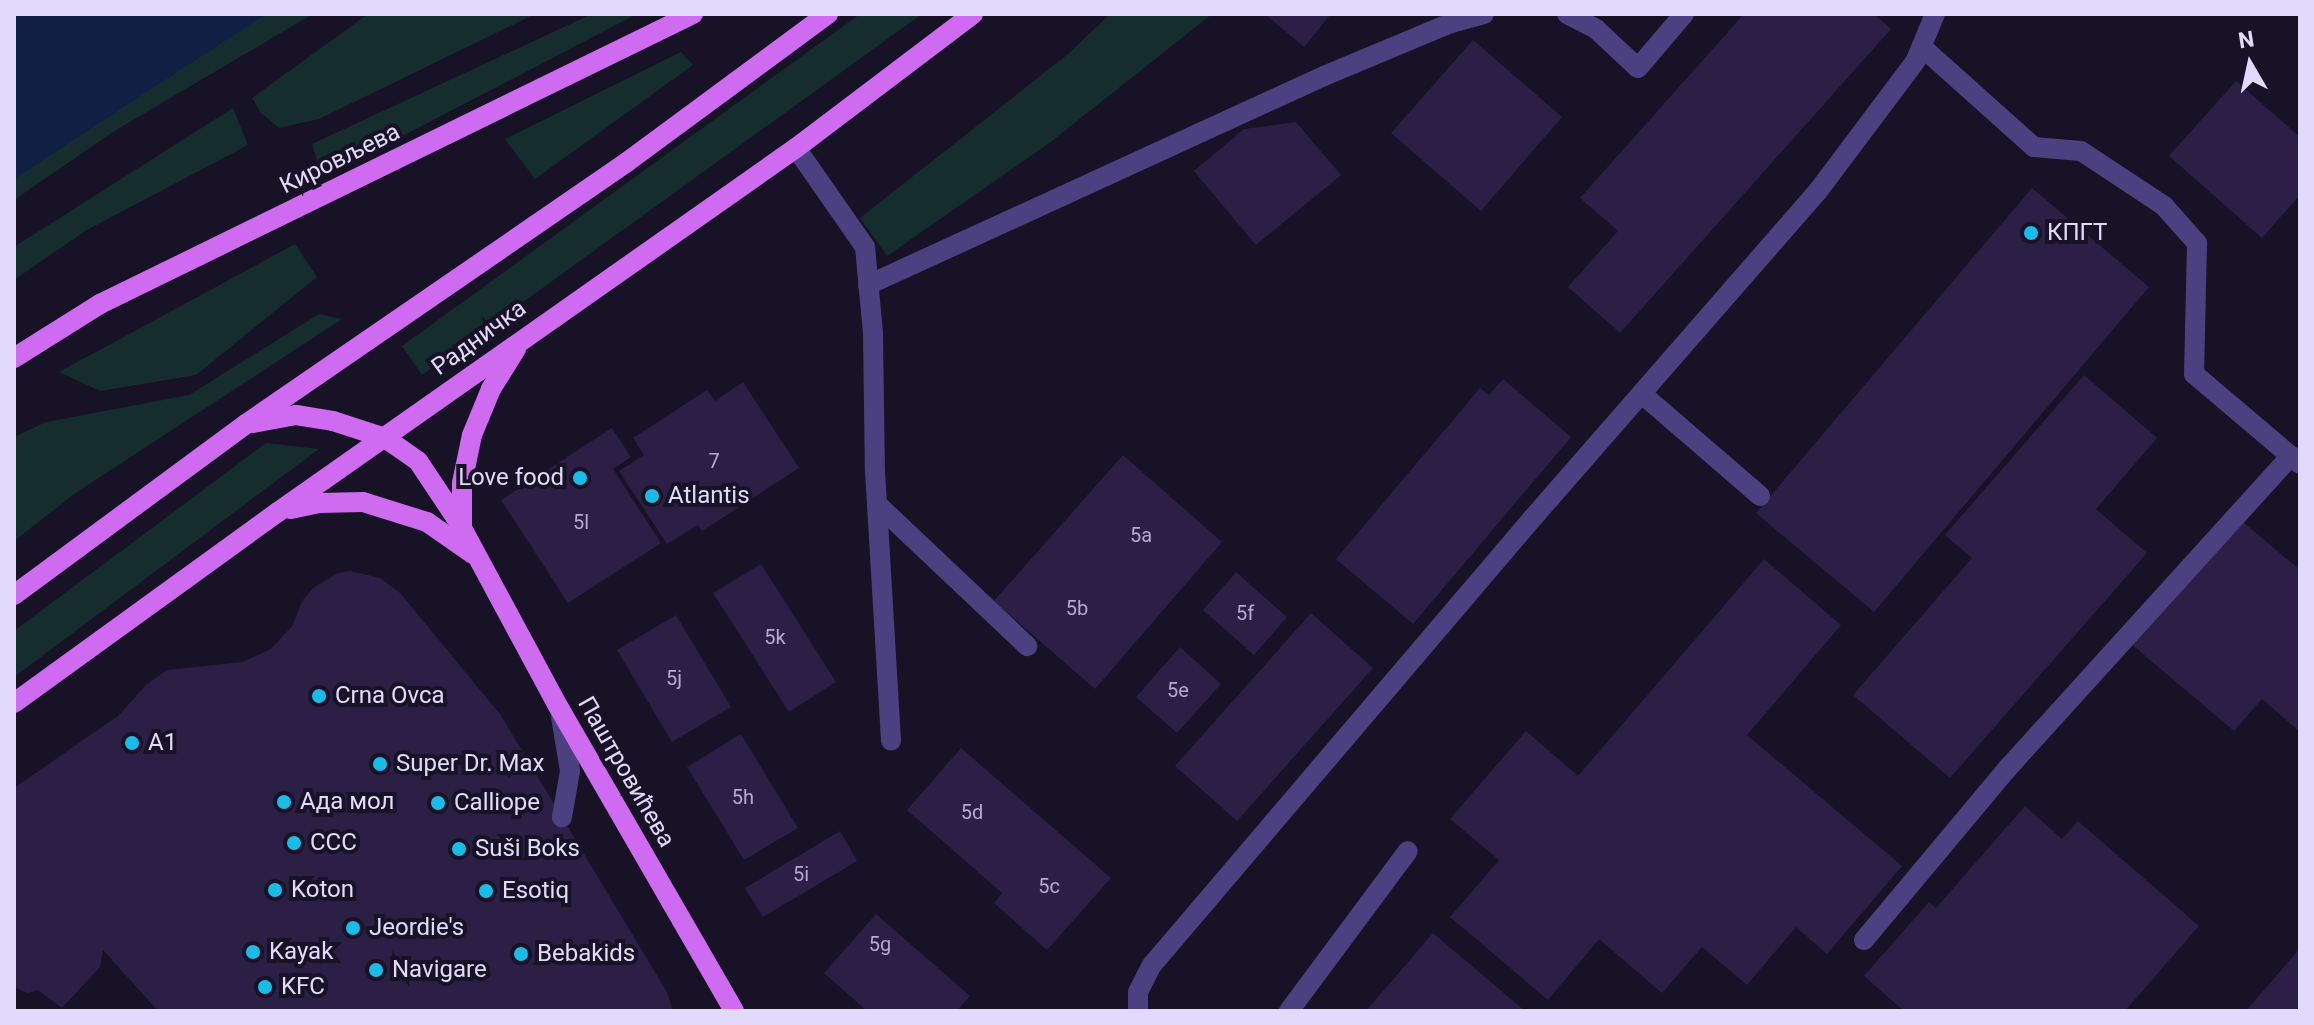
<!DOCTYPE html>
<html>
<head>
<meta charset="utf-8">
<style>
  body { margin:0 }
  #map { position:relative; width:2314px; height:1025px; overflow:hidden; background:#171225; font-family:Roboto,sans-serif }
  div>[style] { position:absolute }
  .green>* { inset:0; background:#152d2f }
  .water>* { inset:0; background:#111f45 }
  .building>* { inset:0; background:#2b1f45 }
  .minor>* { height:20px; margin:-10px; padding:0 10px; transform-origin:10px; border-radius:10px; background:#4b4180 }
  .major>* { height:20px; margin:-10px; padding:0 10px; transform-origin:10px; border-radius:10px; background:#cf6bf1 }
  .dots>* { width:22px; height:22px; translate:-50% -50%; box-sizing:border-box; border:4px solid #171225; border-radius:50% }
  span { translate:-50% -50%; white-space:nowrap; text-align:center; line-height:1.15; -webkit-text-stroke:8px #171225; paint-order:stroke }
  .number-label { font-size:20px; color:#b4abce }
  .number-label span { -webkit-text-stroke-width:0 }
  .street-label { font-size:24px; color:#e1dafb }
  .poi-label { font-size:24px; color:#e1dafb }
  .left { translate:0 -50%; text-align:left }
  .right { translate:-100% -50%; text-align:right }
  .frame { position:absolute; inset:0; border:16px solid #e1dafb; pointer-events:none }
  .north { position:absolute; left:2210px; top:24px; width:80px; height:80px; -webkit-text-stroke:6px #171225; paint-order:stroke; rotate:351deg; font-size:22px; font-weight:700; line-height:32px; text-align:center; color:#e1dafb }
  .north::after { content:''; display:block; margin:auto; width:28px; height:36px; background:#e1dafb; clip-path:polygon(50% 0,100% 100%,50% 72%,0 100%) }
</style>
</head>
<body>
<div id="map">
  <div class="green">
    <div style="clip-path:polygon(14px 14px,313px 14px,116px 130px,14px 200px)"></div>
    <div style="clip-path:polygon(368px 14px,535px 14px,319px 119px,279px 128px,260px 112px,252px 98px)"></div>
    <div style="clip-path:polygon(592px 14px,637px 14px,322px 178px,312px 144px)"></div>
    <div style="clip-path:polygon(860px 14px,922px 14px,422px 375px,402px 346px)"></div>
    <div style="clip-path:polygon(1110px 14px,1212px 14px,1048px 144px,887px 256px,860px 218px,1068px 54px)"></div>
    <div style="clip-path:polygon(681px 52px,693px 65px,535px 179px,505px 139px)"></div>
    <div style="clip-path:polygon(233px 108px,248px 145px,85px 231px,14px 280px,14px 247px)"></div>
    <div style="clip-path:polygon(295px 244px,317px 277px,196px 375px,100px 391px,59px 372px)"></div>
    <div style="clip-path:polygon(319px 314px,342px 319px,77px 492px,14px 541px,14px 437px,46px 422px,189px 395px)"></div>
    <div style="clip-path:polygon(266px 443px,319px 449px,14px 677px,14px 631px)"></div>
  </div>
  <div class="water">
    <div style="clip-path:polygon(14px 14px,266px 14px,14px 179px)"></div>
  </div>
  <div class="building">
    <div style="clip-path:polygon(1265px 14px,1331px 14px,1304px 47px)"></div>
    <div style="clip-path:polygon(1744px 14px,1874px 14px,1891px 29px,1620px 333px,1568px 287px,1618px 231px,1580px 198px)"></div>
    <div style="clip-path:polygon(1473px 40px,1562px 117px,1481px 211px,1391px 133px)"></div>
    <div style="clip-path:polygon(2236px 81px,2300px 137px,2300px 195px,2262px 238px,2169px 156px)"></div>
    <div style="clip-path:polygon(1296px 122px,1341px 175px,1256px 245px,1194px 171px,1244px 129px)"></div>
    <div style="clip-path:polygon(2032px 188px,2149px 287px,1874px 612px,1756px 513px)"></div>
    <div style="clip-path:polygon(2084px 375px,2157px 438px,2096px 509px,2147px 553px,1950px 778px,1853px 695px,1972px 558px,1945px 535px)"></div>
    <div style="clip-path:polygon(1503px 379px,1571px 437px,1413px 624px,1336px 559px,1480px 388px,1489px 395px)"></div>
    <div style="clip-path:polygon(743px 382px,799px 468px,702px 531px,698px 525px,667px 544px,619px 471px,644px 455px,633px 438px,707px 390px,715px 401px)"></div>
    <div style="clip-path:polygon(612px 428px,631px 457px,613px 469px,661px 543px,568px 603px,501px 500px)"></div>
    <div style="clip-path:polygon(1123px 455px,1222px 542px,1095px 689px,994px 601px)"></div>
    <div style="clip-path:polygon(2237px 517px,2300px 570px,2300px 732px,2262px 699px,2234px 731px,2130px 643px)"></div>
    <div style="clip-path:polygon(1764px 559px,1841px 625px,1747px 735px,1902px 866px,1827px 954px,1796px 927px,1747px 985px,1702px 947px,1662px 993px,1599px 939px,1548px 1000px,1450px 917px,1499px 860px,1450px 819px,1526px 731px,1578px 776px)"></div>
    <div style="clip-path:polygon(761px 564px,836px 682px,789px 712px,713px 593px)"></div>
    <div style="clip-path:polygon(350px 571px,380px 578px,400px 593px,500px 714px,667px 992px,673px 1011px,158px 1011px,103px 950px,100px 967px,62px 1008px,38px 990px,28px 993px,14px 987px,14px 788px,118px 716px,146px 685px,167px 670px,242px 662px,271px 649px,293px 625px,302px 601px,313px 588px,338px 573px)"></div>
    <div style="clip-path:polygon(1236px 572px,1287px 617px,1254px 655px,1203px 610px)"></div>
    <div style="clip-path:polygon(1311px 613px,1373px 668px,1237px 821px,1175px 766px)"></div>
    <div style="clip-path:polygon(676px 615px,731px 707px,672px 742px,617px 650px)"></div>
    <div style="clip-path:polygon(1180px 647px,1221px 684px,1177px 733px,1136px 697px)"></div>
    <div style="clip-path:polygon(741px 734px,798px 828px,744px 860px,687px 767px)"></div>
    <div style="clip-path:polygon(961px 748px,1111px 878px,1047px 950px,994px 903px,1002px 893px,907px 810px)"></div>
    <div style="clip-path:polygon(2025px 806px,2062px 839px,2078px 821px,2199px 926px,2125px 1011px,1904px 1011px,1864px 976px,1929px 902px,1936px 908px)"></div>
    <div style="clip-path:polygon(840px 831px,857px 861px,763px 917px,745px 888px)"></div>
    <div style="clip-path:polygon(876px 914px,970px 996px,957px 1011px,867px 1011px,824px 973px)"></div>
    <div style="clip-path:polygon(1433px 933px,1525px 1011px,1366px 1011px)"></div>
    <div style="clip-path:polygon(2300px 948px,2300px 1011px,2246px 1011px)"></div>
  </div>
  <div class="minor">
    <div style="left:1567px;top:14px;width:33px;rotate:27deg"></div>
    <div style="left:1596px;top:29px;width:57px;rotate:42.9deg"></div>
    <div style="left:1638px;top:68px;width:71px;rotate:-49.6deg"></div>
    <div style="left:1922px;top:47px;width:150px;rotate:41.8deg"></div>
    <div style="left:2034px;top:147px;width:47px;rotate:4.9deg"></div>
    <div style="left:2081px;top:151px;width:100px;rotate:33.5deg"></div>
    <div style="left:2164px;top:206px;width:50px;rotate:48.3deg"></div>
    <div style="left:2197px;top:243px;width:131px;rotate:91.3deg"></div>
    <div style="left:2194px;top:374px;width:139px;rotate:40.3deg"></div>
    <div style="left:796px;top:148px;width:121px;rotate:55.1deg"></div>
    <div style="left:865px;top:247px;width:87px;rotate:84.7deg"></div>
    <div style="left:873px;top:334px;width:137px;rotate:89.2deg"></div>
    <div style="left:875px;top:471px;width:270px;rotate:86.6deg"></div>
    <div style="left:868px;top:285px;width:502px;rotate:-24.62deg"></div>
    <div style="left:1324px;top:76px;width:138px;rotate:-22.7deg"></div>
    <div style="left:1451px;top:23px;width:34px;rotate:-15deg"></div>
    <div style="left:1642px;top:394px;width:156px;rotate:40.8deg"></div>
    <div style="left:877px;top:504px;width:207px;rotate:43.4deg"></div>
    <div style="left:561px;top:717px;width:55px;rotate:80.5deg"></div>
    <div style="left:570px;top:771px;width:47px;rotate:99.9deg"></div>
    <div style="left:1864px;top:940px;width:223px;rotate:-50.1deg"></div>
    <div style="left:2007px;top:769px;width:423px;rotate:-47.8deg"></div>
    <div style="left:1138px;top:1011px;width:19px;rotate:-90deg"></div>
    <div style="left:1138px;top:992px;width:30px;rotate:-63deg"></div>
    <div style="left:1152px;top:965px;width:585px;rotate:-49.58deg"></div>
    <div style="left:1531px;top:520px;width:437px;rotate:-48.9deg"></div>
    <div style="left:1818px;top:191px;width:161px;rotate:-53.1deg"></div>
    <div style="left:1915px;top:62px;width:52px;rotate:-67.4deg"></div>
    <div style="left:1289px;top:1011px;width:199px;rotate:-53.4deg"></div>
  </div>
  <div class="major">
    <div style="left:516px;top:349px;width:47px;rotate:122deg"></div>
    <div style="left:491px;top:389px;width:50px;rotate:112.4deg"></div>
    <div style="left:472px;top:435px;width:49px;rotate:101.8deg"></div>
    <div style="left:462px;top:483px;width:45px;rotate:90deg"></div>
    <div style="left:462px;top:528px;width:202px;rotate:61.7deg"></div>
    <div style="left:558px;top:706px;width:352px;rotate:60deg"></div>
    <div style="left:14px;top:358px;width:102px;rotate:-32.1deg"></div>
    <div style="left:100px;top:304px;width:660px;rotate:-26.06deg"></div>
    <div style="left:253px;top:423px;width:44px;rotate:-10.5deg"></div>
    <div style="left:296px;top:415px;width:37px;rotate:9deg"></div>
    <div style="left:333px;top:421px;width:55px;rotate:18.1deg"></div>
    <div style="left:385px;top:438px;width:40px;rotate:34.9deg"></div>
    <div style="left:418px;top:461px;width:76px;rotate:56.3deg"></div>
    <div style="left:291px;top:509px;width:29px;rotate:-12deg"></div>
    <div style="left:319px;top:503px;width:44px;rotate:-1.3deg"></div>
    <div style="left:363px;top:502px;width:67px;rotate:17.4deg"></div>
    <div style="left:427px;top:522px;width:56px;rotate:34.8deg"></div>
    <div style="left:14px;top:595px;width:288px;rotate:-36.4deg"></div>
    <div style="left:246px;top:424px;width:462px;rotate:-34.5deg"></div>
    <div style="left:627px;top:162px;width:250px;rotate:-36.4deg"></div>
    <div style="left:14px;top:703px;width:326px;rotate:-35.9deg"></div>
    <div style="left:278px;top:512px;width:633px;rotate:-35.1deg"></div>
    <div style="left:796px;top:148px;width:222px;rotate:-37.1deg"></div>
  </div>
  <div class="dots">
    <div style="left:2031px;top:233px;background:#18bce9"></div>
    <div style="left:580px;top:478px;background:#18bce9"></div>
    <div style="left:652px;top:496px;background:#18bce9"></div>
    <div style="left:319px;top:696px;background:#18bce9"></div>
    <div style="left:132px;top:743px;background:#18bce9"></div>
    <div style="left:380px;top:764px;background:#18bce9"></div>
    <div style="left:284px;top:802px;background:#18bce9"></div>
    <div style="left:438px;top:803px;background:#18bce9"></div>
    <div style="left:294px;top:843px;background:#18bce9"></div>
    <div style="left:459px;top:849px;background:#18bce9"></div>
    <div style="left:275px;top:890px;background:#18bce9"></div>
    <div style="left:486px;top:891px;background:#18bce9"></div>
    <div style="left:353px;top:928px;background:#18bce9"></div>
    <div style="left:253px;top:952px;background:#18bce9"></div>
    <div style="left:521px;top:954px;background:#18bce9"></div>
    <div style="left:376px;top:970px;background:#18bce9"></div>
    <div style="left:265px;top:987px;background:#18bce9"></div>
  </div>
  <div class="number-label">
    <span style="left:714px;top:461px">7</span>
    <span style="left:581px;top:522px">5l</span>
    <span style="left:1141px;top:535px">5a</span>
    <span style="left:1077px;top:608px">5b</span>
    <span style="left:1245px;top:613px">5f</span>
    <span style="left:775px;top:637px">5k</span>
    <span style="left:674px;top:678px">5j</span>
    <span style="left:1178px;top:690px">5e</span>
    <span style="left:743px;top:797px">5h</span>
    <span style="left:972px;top:812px">5d</span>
    <span style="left:801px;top:874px">5i</span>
    <span style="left:1049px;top:886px">5c</span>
    <span style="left:880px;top:944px">5g</span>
  </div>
  <div class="street-label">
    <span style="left:340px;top:159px;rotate:-26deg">Кировљева</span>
    <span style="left:479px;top:338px;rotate:-36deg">Радничка</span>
    <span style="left:626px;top:772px;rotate:60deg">Паштровићева</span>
  </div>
  <div class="poi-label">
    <span class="left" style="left:2047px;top:233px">КПГТ</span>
    <span class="right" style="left:564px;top:478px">Love food</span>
    <span class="left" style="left:668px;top:496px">Atlantis</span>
    <span class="left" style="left:335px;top:696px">Crna Ovca</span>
    <span class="left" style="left:148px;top:743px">A1</span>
    <span class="left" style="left:396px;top:764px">Super Dr. Max</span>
    <span class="left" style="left:300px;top:802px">Ада мол</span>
    <span class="left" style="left:454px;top:803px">Calliope</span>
    <span class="left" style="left:310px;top:843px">CCC</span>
    <span class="left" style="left:475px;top:849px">Suši Boks</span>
    <span class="left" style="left:291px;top:890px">Koton</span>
    <span class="left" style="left:502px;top:891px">Esotiq</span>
    <span class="left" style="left:369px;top:928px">Jeordie's</span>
    <span class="left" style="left:269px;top:952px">Kayak</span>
    <span class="left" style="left:537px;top:954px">Bebakids</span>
    <span class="left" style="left:392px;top:970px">Navigare</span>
    <span class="left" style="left:281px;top:987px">KFC</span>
  </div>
  <div class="frame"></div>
  <div class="north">N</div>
</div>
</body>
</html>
